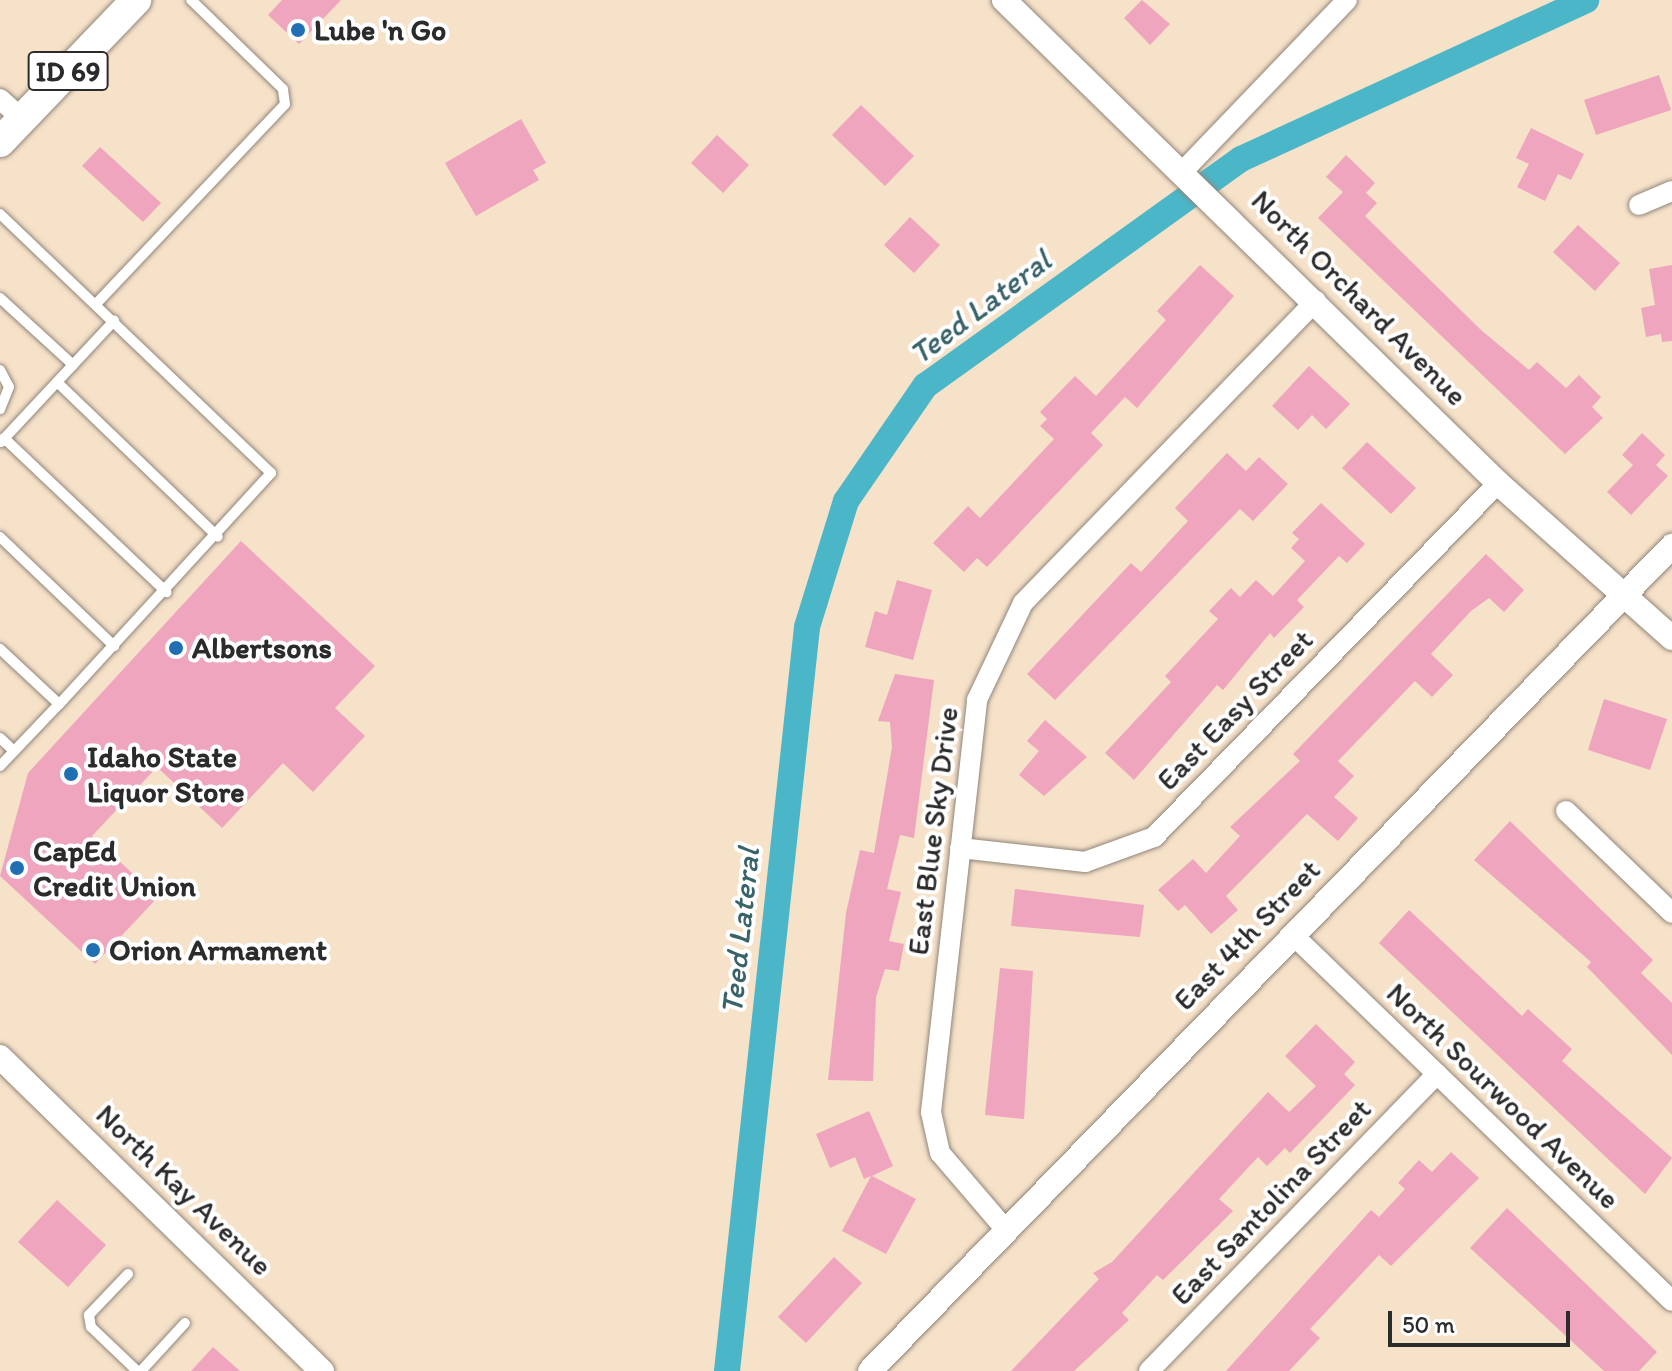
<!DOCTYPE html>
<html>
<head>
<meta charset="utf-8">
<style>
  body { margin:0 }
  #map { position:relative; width:1672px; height:1371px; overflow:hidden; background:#f6e1c9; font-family:Itim,sans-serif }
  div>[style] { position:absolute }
  .canal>* { height:26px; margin:-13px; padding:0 13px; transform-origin:13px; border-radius:13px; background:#4bb6c7 }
  .building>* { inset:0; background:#f0a5be }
  .roads { filter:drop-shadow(0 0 2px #90867a) drop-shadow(0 0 2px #90867a) }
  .service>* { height:10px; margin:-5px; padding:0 5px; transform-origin:5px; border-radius:5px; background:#fff }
  .minor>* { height:20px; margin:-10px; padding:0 10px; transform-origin:10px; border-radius:10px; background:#fff }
  .tertiary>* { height:24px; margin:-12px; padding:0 12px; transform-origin:12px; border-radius:12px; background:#fff }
  .primary>* { height:30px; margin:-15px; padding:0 15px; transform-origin:15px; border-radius:15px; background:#fff }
  .dots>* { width:22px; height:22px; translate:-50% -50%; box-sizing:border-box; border:4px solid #fff; border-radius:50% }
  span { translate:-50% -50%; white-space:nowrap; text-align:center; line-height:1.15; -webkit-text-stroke:8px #fff; paint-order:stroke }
  .shield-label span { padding:2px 6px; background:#fff; border:2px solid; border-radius:6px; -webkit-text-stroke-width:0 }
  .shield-label { font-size:28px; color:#2b2b2b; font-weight:700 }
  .poi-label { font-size:30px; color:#2b2b2b; font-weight:700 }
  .left { translate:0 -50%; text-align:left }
  .street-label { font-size:30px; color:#2b2b2b }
  .water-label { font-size:32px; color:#386369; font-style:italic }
  .scale { position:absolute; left:1388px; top:1311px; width:182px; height:36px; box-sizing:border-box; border:4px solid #2b2b2b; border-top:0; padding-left:10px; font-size:24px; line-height:28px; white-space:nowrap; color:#2b2b2b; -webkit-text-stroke:6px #fff; paint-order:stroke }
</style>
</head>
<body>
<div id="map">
  <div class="canal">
    <div style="left:727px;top:1371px;width:748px;rotate:-83.86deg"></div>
    <div style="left:807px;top:627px;width:132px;rotate:-72.8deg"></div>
    <div style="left:846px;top:501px;width:140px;rotate:-55.5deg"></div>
    <div style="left:925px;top:386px;width:389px;rotate:-35.7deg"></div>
    <div style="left:1241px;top:159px;width:380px;rotate:-24.7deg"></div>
  </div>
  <div class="building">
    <div style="clip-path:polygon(282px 0,341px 0,299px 44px,268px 15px)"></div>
    <div style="clip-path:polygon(1142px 0,1170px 24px,1150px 45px,1124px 18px)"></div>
    <div style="clip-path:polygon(1659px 75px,1671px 110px,1596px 135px,1584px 100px)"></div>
    <div style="clip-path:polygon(861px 105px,914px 156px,885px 186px,832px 135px)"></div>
    <div style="clip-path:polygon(521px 119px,546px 163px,533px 170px,539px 180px,476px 216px,445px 163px)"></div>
    <div style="clip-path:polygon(1531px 128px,1584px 154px,1571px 180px,1558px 174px,1545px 201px,1517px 187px,1529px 164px,1516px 158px)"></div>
    <div style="clip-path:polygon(717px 135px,749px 165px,723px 193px,691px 163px)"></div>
    <div style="clip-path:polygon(100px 147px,161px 203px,143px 222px,82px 166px)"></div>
    <div style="clip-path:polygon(1346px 155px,1375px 183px,1366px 193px,1377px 203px,1365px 216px,1481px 330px,1529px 370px,1537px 362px,1566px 388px,1579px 375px,1601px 397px,1592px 407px,1603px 418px,1565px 454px,1318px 218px,1343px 192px,1326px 177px)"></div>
    <div style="clip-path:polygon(910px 217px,940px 245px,914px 273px,884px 245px)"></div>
    <div style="clip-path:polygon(1578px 225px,1620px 263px,1595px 291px,1553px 252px)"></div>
    <div style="clip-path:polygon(1200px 265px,1234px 296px,1137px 408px,1125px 397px,1091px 433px,1103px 445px,987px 567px,977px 558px,964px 572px,933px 543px,968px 506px,980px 518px,1054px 439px,1040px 426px,1047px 419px,1040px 412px,1075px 376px,1096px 396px,1166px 320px,1157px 311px)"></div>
    <div style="clip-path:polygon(1672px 265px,1672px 341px,1662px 342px,1661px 334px,1646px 337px,1641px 308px,1655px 305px,1649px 269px)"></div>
    <div style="clip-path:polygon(1309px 366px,1350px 404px,1326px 429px,1312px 415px,1298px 430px,1272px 406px)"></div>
    <div style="clip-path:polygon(1642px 433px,1665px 455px,1656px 465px,1668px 476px,1631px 515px,1607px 492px,1633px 465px,1622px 455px)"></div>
    <div style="clip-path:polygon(1367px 442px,1416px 488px,1391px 514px,1342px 468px)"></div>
    <div style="clip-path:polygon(1227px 453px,1246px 471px,1259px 457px,1288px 484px,1253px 521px,1240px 509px,1055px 700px,1027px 674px,1131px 563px,1141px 572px,1188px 521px,1175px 508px)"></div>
    <div style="clip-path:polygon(1321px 503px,1365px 544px,1347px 563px,1339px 556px,1297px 600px,1304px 607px,1274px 638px,1270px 633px,1223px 690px,1217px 685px,1134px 780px,1105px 753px,1171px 682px,1165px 676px,1218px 619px,1209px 611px,1231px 588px,1240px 597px,1256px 580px,1273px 596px,1305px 561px,1291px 548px,1299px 539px,1292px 533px)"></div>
    <div style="clip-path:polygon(241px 541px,375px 666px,335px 708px,365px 736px,313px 792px,283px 763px,222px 828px,157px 767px,92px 836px,158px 897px,95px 964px,0 876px,28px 773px)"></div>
    <div style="clip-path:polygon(1486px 554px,1524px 590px,1504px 612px,1489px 598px,1471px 611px,1431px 654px,1453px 675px,1432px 697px,1415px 681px,1338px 761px,1354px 776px,1334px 797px,1358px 818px,1338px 841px,1307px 814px,1226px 896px,1238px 910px,1211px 934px,1185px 905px,1178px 911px,1158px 890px,1193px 859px,1206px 873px,1240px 836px,1230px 827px,1300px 761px,1293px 754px)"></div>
    <div style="clip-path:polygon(897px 580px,932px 590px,913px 660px,865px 647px,875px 611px,887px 615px)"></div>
    <div style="clip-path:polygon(895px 674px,934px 680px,914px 838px,900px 835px,887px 889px,901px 892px,889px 941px,904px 944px,899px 971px,885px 969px,876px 997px,873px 1081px,828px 1080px,846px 913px,860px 850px,874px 853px,892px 747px,890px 722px,878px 721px)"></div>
    <div style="clip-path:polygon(1604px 699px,1667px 719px,1650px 770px,1588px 750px)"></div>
    <div style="clip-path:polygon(1045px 720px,1087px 757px,1044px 796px,1019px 775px,1039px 751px,1027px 741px)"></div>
    <div style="clip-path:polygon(1510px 821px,1653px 960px,1641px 973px,1672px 1003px,1672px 1055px,1587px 967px,1591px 962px,1474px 860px)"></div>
    <div style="clip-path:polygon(1015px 889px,1144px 905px,1140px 937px,1011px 926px)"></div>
    <div style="clip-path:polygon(1409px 910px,1522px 1016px,1528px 1009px,1572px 1049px,1562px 1061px,1672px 1158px,1645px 1194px,1379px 943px)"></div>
    <div style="clip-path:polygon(1000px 968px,1033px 971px,1024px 1119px,985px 1115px)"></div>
    <div style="clip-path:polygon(1316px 1024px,1355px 1062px,1344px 1074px,1355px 1085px,1290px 1153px,1285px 1148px,1267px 1166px,1258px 1157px,1219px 1199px,1233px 1211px,1163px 1280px,1157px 1275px,1122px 1313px,1129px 1320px,1074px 1371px,1011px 1371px,1099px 1279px,1093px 1273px,1112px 1262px,1268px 1092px,1289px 1112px,1316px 1086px,1285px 1056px)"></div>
    <div style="clip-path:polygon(869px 1111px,893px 1166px,872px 1176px,916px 1199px,886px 1254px,842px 1231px,871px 1176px,864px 1179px,855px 1157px,830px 1168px,816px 1134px)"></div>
    <div style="clip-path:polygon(1451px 1152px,1479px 1178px,1391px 1266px,1379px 1255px,1310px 1329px,1320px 1338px,1289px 1371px,1226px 1371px,1371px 1210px,1379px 1217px,1405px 1189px,1398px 1183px,1419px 1160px,1432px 1172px)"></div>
    <div style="clip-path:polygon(57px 1200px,106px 1245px,68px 1287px,18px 1242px)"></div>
    <div style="clip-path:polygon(1507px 1208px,1657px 1352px,1639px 1371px,1604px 1371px,1470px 1248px)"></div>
    <div style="clip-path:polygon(834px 1257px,862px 1283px,806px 1343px,778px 1317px)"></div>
    <div style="clip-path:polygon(213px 1347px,240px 1371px,191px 1371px)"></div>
  </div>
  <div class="roads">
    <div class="service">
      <div style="left:0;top:214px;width:375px;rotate:43.7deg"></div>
      <div style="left:271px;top:473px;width:314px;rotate:132.5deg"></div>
      <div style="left:59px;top:704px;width:81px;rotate:-137deg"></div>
      <div style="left:0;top:298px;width:99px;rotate:42.5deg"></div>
      <div style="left:96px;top:304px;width:275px;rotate:-46.6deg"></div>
      <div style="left:285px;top:104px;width:15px;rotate:-98deg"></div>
      <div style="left:283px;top:89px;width:128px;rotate:-135.9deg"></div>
      <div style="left:0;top:370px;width:19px;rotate:62deg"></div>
      <div style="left:9px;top:387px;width:24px;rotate:112deg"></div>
      <div style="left:57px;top:382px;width:223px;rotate:43.9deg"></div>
      <div style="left:4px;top:438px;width:224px;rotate:43.5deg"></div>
      <div style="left:1px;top:442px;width:166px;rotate:-47deg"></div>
      <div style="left:0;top:537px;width:158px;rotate:43.7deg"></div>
      <div style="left:0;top:738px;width:19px;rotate:43deg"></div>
      <div style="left:0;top:766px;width:86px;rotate:-46.4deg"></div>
      <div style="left:128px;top:1274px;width:57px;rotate:133.6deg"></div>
      <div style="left:89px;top:1315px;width:12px;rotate:81deg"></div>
      <div style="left:91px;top:1327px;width:64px;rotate:43.7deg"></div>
      <div style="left:141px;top:1371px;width:65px;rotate:-47.5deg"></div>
    </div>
    <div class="minor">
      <div style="left:0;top:99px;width:30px;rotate:42deg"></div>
      <div style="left:1185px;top:169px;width:234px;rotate:-46.2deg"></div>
      <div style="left:1639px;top:205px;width:36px;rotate:-23deg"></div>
      <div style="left:1566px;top:811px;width:147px;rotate:43.9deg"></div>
      <div style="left:960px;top:848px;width:126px;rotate:6.4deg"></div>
      <div style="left:1085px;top:862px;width:73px;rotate:-19.9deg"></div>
      <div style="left:1154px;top:837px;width:494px;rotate:-45.8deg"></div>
      <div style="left:1292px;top:934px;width:528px;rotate:44deg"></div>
      <div style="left:1006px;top:1230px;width:101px;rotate:-130.6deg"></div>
      <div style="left:940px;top:1153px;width:42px;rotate:-102.4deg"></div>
      <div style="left:931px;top:1112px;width:415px;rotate:-83.6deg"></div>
      <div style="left:977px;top:700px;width:107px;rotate:-64.6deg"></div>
      <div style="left:1023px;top:603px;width:421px;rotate:-45.9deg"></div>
      <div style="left:1149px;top:1371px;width:414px;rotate:-45.9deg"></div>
    </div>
    <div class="tertiary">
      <div style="left:1004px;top:0;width:691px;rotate:44.35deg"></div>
      <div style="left:1498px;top:483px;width:233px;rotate:41.7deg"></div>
      <div style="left:0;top:1057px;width:450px;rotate:44.3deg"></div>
      <div style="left:870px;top:1371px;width:1151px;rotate:-45.81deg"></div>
    </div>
    <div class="primary">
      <div style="left:0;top:142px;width:197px;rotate:-46.2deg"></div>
    </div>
  </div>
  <div class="dots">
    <div style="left:298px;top:30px;background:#1f6fb2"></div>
    <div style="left:176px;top:648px;background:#1f6fb2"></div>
    <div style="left:71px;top:774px;background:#1f6fb2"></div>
    <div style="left:17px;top:868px;background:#1f6fb2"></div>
    <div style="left:93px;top:950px;background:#1f6fb2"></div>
  </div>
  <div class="shield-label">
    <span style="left:68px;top:71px">ID 69</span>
  </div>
  <div class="poi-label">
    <span class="left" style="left:314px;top:30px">Lube 'n Go</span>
    <span class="left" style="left:192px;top:648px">Albertsons</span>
    <span class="left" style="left:87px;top:774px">Idaho State<br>Liquor Store</span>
    <span class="left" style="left:33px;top:868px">CapEd<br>Credit Union</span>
    <span class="left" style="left:109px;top:950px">Orion Armament</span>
  </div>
  <div class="street-label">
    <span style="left:1359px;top:298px;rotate:45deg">North Orchard Avenue</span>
    <span style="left:1235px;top:710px;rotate:-46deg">East Easy Street</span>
    <span style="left:933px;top:831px;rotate:-83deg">East Blue Sky Drive</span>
    <span style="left:1247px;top:935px;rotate:-46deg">East 4th Street</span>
    <span style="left:1503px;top:1096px;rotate:44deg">North Sourwood Avenue</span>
    <span style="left:184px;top:1190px;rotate:44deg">North Kay Avenue</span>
    <span style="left:1271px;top:1202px;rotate:-46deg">East Santolina Street</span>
  </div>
  <div class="water-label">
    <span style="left:980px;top:307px;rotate:-37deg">Teed Lateral</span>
    <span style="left:740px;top:931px;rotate:-84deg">Teed Lateral</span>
  </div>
  <div class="scale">50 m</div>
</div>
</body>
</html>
